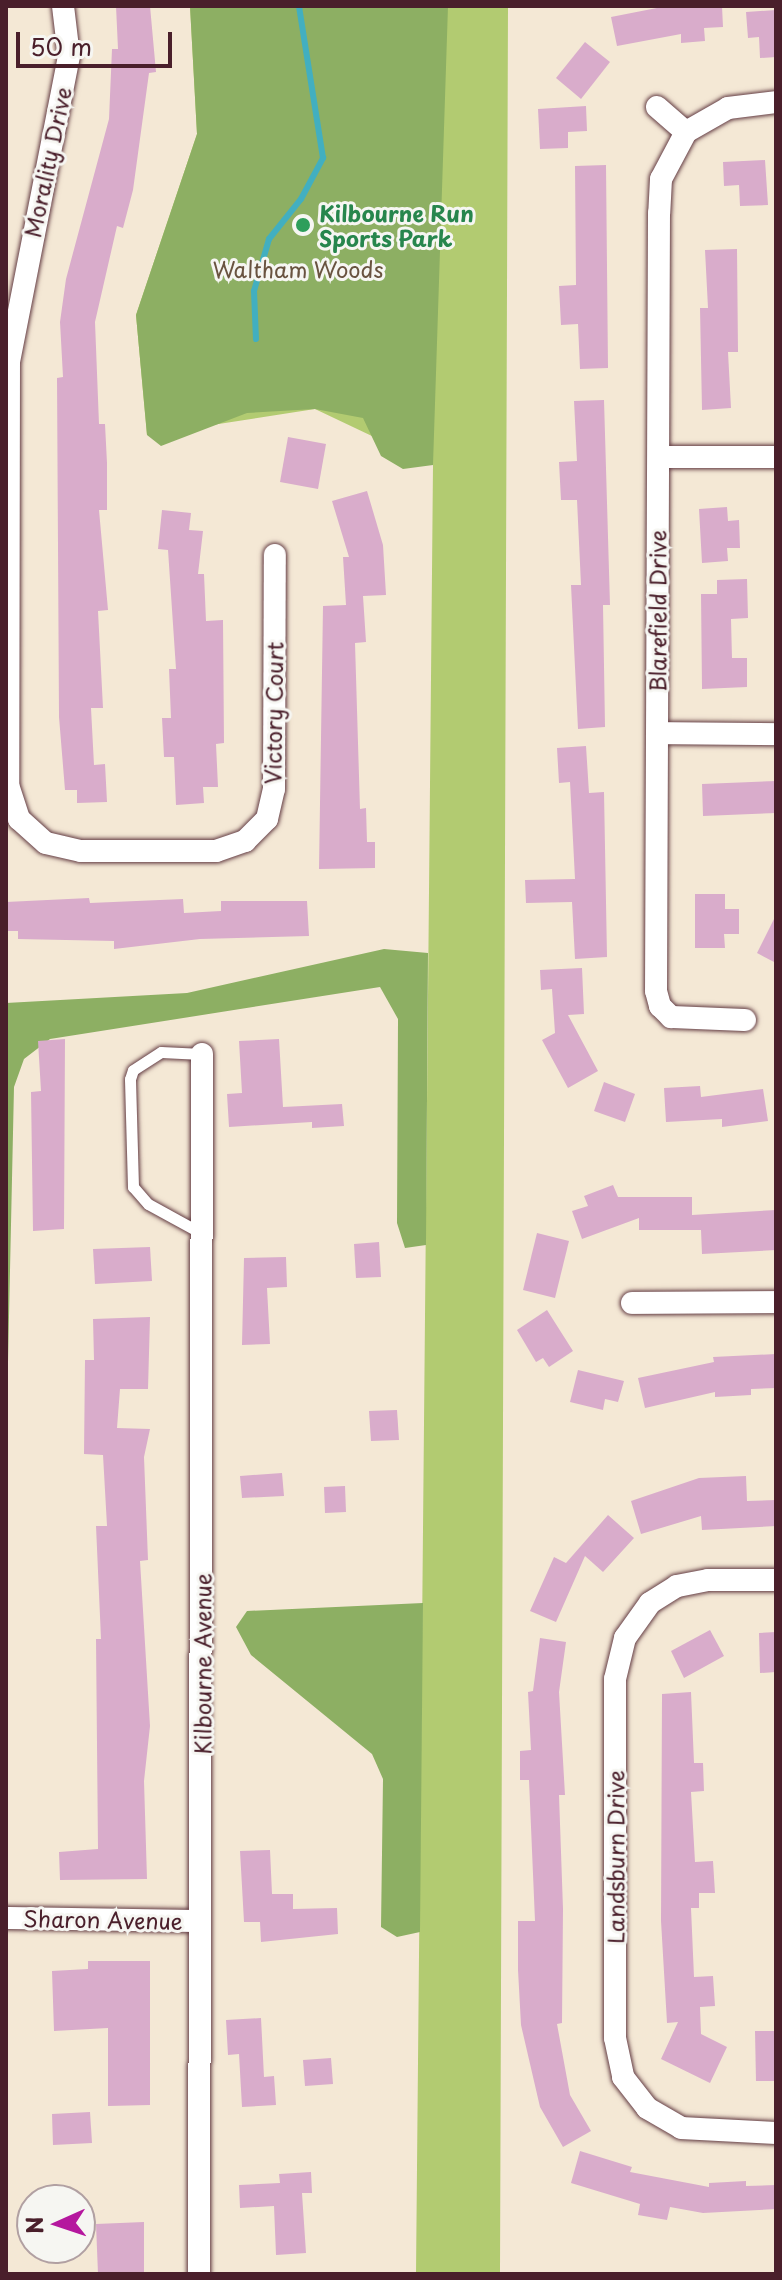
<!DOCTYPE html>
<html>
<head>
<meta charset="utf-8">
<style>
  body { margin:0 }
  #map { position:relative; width:782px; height:2280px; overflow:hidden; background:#f4e8d5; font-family:"Playpen Sans",sans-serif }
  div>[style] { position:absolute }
  .green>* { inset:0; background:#b2cb71 }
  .forest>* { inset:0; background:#8daf63 }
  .stream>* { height:6px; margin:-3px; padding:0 3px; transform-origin:3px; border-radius:3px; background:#42afc0 }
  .building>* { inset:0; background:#d9accb }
  .roads { filter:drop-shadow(0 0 2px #643d44) drop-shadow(0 0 2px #643d44) }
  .service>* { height:11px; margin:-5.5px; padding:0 5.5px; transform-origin:5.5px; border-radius:5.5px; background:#fff }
  .minor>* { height:22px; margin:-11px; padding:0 11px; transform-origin:11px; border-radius:11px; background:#fff }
  .dots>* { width:22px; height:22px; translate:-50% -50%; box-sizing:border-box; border:4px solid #f6f6f2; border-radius:50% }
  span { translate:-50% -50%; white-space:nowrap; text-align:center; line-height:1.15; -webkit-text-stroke:6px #f6f6f2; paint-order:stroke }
  .street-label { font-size:22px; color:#4a1f2b }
  .leisure-label { font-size:22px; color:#27864d; font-weight:700 }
  .left { translate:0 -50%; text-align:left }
  .park-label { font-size:22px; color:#695340 }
  .frame { position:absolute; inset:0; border:8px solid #4a1f2b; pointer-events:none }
  .north { position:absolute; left:16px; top:2184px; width:80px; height:80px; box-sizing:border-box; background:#f6f6f2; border:2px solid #b1a0a2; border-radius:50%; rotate:267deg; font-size:22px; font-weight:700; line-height:32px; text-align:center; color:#4a1f2b }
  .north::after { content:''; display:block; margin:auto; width:28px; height:36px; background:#b5179e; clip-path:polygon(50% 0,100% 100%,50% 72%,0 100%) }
  .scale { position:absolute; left:16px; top:32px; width:156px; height:36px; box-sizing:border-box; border:4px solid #4a1f2b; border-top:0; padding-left:10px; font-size:24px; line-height:28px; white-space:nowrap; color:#4a1f2b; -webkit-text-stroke:6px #f6f6f2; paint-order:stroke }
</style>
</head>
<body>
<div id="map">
  <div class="green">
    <div style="clip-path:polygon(190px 6px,508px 6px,500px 2274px,416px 2274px,433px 465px,315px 409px,147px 435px,136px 315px,197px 134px)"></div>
  </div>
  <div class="forest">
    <div style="clip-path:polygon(190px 6px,448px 6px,433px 465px,403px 469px,381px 456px,363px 418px,315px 409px,247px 413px,161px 446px,147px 435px,136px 315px,197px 134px)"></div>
    <div style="clip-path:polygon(384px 949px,428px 953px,426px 1245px,405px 1248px,397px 1223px,398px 1019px,380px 987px,50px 1039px,24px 1059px,14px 1087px,6px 1455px,6px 1003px,187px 993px)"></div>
    <div style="clip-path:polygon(423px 1603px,420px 1932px,397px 1937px,381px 1927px,383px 1779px,372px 1754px,251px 1655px,236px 1627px,247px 1611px)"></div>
  </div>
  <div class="stream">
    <div style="left:256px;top:339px;width:48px;rotate:-92.4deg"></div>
    <div style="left:254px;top:291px;width:54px;rotate:-73.9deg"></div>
    <div style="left:269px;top:239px;width:51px;rotate:-51.3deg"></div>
    <div style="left:301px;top:199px;width:47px;rotate:-61.8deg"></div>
    <div style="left:323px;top:158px;width:154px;rotate:-99deg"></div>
  </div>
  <div class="building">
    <div style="clip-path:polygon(116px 6px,150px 6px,156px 72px,149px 73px,133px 190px,123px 228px,117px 226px,95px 322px,99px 424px,105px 424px,107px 463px,107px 510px,99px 510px,108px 610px,98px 611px,103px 708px,91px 708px,94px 765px,105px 764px,107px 802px,77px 803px,77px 790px,65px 790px,59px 717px,57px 378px,63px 377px,60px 322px,66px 279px,109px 119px,112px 49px,118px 49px)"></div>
    <div style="clip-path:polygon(667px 6px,722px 6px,723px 27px,704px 28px,705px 41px,681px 43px,681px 34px,617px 46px,611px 17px)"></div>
    <div style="clip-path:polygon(776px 10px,776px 57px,760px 58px,759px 37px,748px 38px,746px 12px)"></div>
    <div style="clip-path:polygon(585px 42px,610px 62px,581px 99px,556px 78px)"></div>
    <div style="clip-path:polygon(586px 106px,587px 131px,568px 132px,568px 148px,540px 149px,538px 109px)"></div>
    <div style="clip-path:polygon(765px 160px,768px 205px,740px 206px,739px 185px,724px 186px,723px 162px)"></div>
    <div style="clip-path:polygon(606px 165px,608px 368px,580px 369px,578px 324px,561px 325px,559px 286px,576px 285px,575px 166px)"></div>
    <div style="clip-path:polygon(737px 249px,738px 352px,728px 352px,731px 408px,702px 410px,700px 308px,708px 308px,705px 250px)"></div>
    <div style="clip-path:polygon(604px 400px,610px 605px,603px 605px,605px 727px,578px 729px,571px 585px,581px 585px,577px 500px,561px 500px,559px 462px,577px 461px,574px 401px)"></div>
    <div style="clip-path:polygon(288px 437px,326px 444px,318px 489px,280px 482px)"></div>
    <div style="clip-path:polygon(367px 491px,383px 545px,386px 595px,363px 596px,366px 642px,355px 643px,360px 809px,366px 808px,367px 842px,375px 842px,375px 868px,319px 869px,323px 606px,346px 605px,343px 557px,349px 557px,332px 501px)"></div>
    <div style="clip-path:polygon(727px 507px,728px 521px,739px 520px,740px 548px,727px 548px,728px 561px,702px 563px,699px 509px)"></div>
    <div style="clip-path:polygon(162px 510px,191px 513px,189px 530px,203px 531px,198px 574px,204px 574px,206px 621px,223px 620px,224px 743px,216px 744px,218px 787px,203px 787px,204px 803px,176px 805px,174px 757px,164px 757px,162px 718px,171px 718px,169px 669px,176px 669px,168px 550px,158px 549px)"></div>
    <div style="clip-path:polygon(747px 579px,748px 618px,731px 619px,732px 658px,747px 658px,747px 687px,702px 689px,701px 594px,717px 594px,717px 580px)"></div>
    <div style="clip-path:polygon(586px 746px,589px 793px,604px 792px,607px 957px,575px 959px,572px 902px,526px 903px,525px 880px,575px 879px,570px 782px,559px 783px,557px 748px)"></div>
    <div style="clip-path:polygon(776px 781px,776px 813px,703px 816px,702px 784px)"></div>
    <div style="clip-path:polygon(695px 894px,725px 894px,725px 909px,739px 909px,739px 934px,724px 934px,725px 948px,695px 948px)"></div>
    <div style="clip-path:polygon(89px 898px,90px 903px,183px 899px,184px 913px,221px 911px,221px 901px,307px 901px,309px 936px,200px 939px,114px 949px,114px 941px,18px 939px,18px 931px,6px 931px,6px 902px)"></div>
    <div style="clip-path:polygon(776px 915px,776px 963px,757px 953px)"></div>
    <div style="clip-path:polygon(582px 968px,584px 1014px,568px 1015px,598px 1071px,568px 1088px,542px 1040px,555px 1033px,552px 989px,541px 990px,540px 970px)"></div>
    <div style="clip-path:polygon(65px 1039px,64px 1229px,33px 1231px,31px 1092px,41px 1091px,38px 1041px)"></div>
    <div style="clip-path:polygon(279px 1039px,283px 1107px,342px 1104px,344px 1126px,312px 1128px,312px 1122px,229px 1127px,227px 1094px,242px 1093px,239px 1041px)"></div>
    <div style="clip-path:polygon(604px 1082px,635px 1094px,625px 1122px,594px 1111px)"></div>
    <div style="clip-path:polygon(700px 1086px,701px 1097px,763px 1089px,768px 1121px,722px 1127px,722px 1119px,666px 1122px,664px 1088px)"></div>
    <div style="clip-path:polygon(613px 1185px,618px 1197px,692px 1197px,692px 1215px,776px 1210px,776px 1250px,702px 1254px,701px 1230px,639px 1230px,639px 1218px,582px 1239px,572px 1211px,588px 1206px,584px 1196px)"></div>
    <div style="clip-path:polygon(537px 1233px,569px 1241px,555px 1298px,523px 1290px)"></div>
    <div style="clip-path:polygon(379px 1242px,381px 1277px,356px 1278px,354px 1244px)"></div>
    <div style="clip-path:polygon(150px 1247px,152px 1281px,95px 1284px,93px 1249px)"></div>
    <div style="clip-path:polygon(286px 1257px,287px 1287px,267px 1288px,270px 1344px,242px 1345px,244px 1258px)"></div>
    <div style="clip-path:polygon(547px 1310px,573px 1351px,549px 1367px,543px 1358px,536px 1362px,517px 1330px)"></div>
    <div style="clip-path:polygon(150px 1317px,148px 1389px,120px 1389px,117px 1428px,150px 1429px,144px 1457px,148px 1560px,140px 1561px,150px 1726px,144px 1781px,147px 1879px,60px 1880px,59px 1852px,98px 1849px,96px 1639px,101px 1639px,96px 1526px,107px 1526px,103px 1455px,84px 1454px,85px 1360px,94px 1360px,93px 1319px)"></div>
    <div style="clip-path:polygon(776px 1354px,776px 1388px,751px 1389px,751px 1395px,715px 1397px,715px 1392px,645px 1408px,638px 1378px,714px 1362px,713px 1357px)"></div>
    <div style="clip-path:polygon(578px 1370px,624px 1381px,618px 1402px,605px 1399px,603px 1410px,570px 1402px)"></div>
    <div style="clip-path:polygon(397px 1410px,399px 1440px,371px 1441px,369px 1411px)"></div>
    <div style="clip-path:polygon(282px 1473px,284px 1496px,242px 1498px,240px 1476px)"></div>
    <div style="clip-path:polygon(746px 1476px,747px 1501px,776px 1500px,776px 1526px,702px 1530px,701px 1516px,641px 1534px,631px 1501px,699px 1478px)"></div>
    <div style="clip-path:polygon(345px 1486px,346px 1512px,325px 1513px,324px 1487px)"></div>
    <div style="clip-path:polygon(608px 1515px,634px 1538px,603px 1572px,585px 1556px,556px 1622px,530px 1611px,554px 1557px,566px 1563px)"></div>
    <div style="clip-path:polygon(710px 1630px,724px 1656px,684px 1678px,671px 1651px)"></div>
    <div style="clip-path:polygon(776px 1632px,776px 1672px,760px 1673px,759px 1633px)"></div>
    <div style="clip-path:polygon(540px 1638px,566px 1642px,559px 1692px,565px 1795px,559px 1795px,563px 1909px,562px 2023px,557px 2024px,570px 2095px,591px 2131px,563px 2147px,540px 2107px,521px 2025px,518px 1970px,518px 1921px,535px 1921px,529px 1780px,520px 1780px,520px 1751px,531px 1750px,528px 1692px,533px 1691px)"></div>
    <div style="clip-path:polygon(691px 1692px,694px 1763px,703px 1763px,704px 1791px,691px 1792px,695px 1862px,713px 1861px,715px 1893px,699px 1893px,699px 1908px,691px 1908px,694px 1977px,713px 1976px,715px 2006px,700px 2007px,701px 2034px,727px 2047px,710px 2083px,661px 2059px,678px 2022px,667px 2023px,661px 1921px,662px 1694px)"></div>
    <div style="clip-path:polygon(270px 1850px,272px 1894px,293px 1894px,293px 1909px,337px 1908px,338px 1934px,261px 1942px,260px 1922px,244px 1922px,240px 1851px)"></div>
    <div style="clip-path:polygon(88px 1961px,150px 1961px,150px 2105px,108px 2106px,108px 2028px,54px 2031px,52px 1971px,88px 1969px)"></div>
    <div style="clip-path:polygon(261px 2018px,264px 2077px,274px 2076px,276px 2105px,242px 2107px,239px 2054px,228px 2055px,226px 2020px)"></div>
    <div style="clip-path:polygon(755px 2031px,776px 2031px,776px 2081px,756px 2081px)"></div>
    <div style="clip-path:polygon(331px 2058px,333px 2084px,305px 2086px,303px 2060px)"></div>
    <div style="clip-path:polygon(90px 2112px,92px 2143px,53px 2145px,52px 2114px)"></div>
    <div style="clip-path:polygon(580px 2151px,632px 2167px,630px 2172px,709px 2187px,709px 2183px,746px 2181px,746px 2186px,776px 2185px,776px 2209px,703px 2213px,670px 2207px,667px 2220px,638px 2215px,640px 2204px,571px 2183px)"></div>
    <div style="clip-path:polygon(311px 2172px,312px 2193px,302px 2193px,306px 2253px,276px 2255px,274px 2206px,240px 2208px,239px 2185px,280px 2183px,279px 2174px)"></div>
    <div style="clip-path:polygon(144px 2222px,144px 2274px,98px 2274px,96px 2224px)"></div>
  </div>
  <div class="roads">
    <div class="service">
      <div style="left:201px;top:1233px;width:60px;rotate:-151.3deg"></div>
      <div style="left:148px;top:1204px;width:23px;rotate:-131deg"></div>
      <div style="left:133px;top:1187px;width:108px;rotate:-91.6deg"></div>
      <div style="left:130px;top:1079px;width:9px;rotate:-72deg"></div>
      <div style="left:133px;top:1070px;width:33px;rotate:-33deg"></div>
      <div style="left:161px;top:1052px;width:41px;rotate:2.8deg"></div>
    </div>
    <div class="minor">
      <div style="left:63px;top:6px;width:50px;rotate:83.2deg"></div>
      <div style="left:69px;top:56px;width:312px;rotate:101.1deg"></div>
      <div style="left:9px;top:362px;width:423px;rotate:90.1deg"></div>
      <div style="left:8px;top:785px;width:36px;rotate:72deg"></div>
      <div style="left:19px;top:819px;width:36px;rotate:42deg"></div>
      <div style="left:46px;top:843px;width:36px;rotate:13deg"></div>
      <div style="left:81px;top:851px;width:135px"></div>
      <div style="left:216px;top:851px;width:31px;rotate:-19deg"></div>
      <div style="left:245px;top:841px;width:31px;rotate:-45deg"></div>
      <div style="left:267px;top:819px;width:31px;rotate:-77deg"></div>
      <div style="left:274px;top:789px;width:234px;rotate:-89.8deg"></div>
      <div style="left:657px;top:107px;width:38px;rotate:41deg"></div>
      <div style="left:686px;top:132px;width:53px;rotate:118deg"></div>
      <div style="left:661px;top:179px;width:34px;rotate:93deg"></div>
      <div style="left:659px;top:213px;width:778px;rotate:90.22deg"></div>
      <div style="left:656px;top:991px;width:16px;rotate:75deg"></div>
      <div style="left:660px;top:1006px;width:16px;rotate:45deg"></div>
      <div style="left:671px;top:1017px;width:74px;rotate:2.3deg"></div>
      <div style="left:686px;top:132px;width:48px;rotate:-29.7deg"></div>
      <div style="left:728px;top:108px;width:48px;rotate:-7.1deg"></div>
      <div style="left:659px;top:457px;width:117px"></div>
      <div style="left:657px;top:733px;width:119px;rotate:0.5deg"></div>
      <div style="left:632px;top:1303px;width:144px;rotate:-0.4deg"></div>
      <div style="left:776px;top:1580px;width:68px;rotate:180deg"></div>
      <div style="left:708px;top:1580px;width:32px;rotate:169deg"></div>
      <div style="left:677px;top:1586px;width:32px;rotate:148deg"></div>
      <div style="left:650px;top:1603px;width:43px;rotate:125.5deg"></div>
      <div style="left:625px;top:1638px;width:42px;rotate:103.7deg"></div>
      <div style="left:615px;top:1679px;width:359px;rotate:90deg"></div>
      <div style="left:615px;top:2038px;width:40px;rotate:78deg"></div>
      <div style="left:623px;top:2077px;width:39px;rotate:52deg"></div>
      <div style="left:647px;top:2108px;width:39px;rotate:30deg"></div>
      <div style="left:681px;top:2128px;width:95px;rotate:3deg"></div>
      <div style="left:6px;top:1918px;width:193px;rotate:0.9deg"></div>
      <div style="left:199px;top:2274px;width:1220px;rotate:-89.86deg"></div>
    </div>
  </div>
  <div class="dots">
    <div style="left:303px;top:225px;background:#2e9e5b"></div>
  </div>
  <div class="street-label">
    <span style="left:47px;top:162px;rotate:-78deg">Morality Drive</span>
    <span style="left:657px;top:611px;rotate:-90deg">Blarefield Drive</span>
    <span style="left:273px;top:713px;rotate:-89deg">Victory Court</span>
    <span style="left:202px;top:1664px;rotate:-90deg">Kilbourne Avenue</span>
    <span style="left:615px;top:1857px;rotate:-90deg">Landsburn Drive</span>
    <span style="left:103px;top:1919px;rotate:1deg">Sharon Avenue</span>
  </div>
  <div class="leisure-label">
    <span class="left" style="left:319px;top:225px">Kilbourne Run<br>Sports Park</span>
  </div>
  <div class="park-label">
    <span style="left:298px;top:269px">Waltham Woods</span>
  </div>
  <div class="frame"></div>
  <div class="north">N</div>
  <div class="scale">50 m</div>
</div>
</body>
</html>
